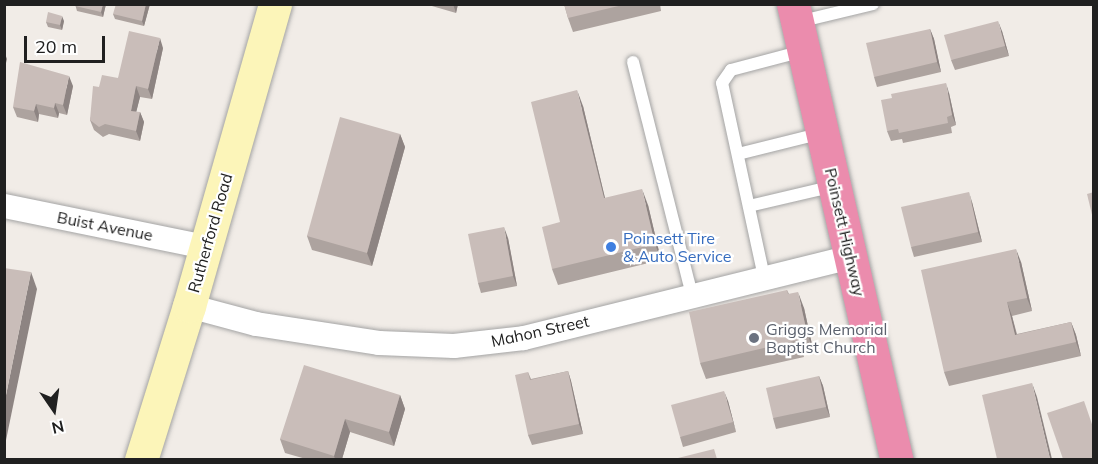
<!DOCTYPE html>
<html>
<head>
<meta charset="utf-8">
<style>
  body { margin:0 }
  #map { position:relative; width:1098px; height:464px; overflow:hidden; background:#f1ece7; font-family:Mulish,sans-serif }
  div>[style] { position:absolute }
  .roads { filter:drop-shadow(0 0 2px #a4a4a4) drop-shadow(0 0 2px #a4a4a4) }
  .lane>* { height:12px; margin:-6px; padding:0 6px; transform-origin:6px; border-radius:6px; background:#fff }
  .street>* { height:24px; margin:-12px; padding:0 12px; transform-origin:12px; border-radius:12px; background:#fff }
  .secondary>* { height:33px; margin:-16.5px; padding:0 16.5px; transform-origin:16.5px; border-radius:16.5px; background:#fcf5b9 }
  .highway>* { height:33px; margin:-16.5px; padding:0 16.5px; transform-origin:16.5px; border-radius:16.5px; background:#eb8cad }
  .wall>* { inset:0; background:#ada39f }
  .shaded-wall>* { inset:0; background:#8d8482 }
  .building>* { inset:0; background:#c9bdb9 }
  .dots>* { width:16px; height:16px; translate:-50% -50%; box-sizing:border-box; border:3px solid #fff; border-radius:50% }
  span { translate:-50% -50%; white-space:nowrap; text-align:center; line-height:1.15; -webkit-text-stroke:4.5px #fff; paint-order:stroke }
  .street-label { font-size:16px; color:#202020 }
  .shop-label { font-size:16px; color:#366cbe }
  .left { translate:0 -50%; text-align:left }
  .worship-label { font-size:16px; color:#5b616d }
  .frame { position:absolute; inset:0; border:6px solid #202020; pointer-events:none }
  .north { position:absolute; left:24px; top:380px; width:60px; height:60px; -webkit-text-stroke:4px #fff; paint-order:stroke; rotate:167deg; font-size:16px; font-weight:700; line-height:24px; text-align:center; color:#202020 }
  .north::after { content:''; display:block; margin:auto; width:21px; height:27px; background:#202020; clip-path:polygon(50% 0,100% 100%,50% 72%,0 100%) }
  .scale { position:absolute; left:24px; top:36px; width:81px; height:27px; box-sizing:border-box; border:3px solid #202020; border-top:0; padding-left:8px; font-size:18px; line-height:21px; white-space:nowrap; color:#202020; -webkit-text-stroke:4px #fff; paint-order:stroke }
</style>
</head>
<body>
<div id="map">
  <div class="roads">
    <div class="lane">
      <div style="left:798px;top:22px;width:77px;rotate:-13.5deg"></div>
      <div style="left:633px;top:62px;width:240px;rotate:75.8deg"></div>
      <div style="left:738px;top:154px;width:87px;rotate:-14deg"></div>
      <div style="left:749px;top:206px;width:87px;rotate:-13.2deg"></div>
      <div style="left:764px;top:277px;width:198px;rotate:-102.2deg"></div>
      <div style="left:722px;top:83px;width:16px;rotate:-55deg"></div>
      <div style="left:731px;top:70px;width:74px;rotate:-14.8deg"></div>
    </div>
    <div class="street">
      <div style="left:4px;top:206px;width:206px;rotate:11.5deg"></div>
      <div style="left:189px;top:306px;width:69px;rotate:15deg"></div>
      <div style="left:256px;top:324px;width:124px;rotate:8.8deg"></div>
      <div style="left:379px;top:343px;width:75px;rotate:2.3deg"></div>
      <div style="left:454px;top:346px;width:70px;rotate:-6.5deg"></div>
      <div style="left:524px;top:338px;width:337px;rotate:-13.9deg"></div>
    </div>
    <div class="secondary">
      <div style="left:141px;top:460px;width:161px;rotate:-72.7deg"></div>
      <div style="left:189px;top:306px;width:314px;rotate:-74.1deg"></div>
    </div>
    <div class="highway">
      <div style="left:793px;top:4px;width:468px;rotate:77.2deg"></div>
    </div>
  </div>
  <div class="wall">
    <div style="clip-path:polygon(75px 4px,106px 4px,103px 17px,77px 11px)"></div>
    <div style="clip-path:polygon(150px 4px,144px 26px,115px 19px,113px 14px)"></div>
    <div style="clip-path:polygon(425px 4px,458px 4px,456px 13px)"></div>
    <div style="clip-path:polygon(564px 4px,660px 4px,661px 11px,573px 32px,568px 18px)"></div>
    <div style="clip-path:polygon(64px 21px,62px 30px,48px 27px,46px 22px)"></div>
    <div style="clip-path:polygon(930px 29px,934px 39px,941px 72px,877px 87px,874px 77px)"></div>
    <div style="clip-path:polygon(1002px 31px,1009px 56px,955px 70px,951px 60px)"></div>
    <div style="clip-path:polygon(163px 48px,152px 99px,140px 97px,136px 112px,140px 112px,144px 122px,140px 141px,109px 134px,103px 137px,94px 130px,90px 120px,99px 87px,118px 78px)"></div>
    <div style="clip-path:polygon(73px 86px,67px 115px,59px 113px,58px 118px,39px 114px,38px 122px,17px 117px,13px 107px)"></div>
    <div style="clip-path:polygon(949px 93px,956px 125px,951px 127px,952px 133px,903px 143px,902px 139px,891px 141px,887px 131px)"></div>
    <div style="clip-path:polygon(583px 106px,605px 198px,648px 205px,661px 260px,558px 285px,552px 269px)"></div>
    <div style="clip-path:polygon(400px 134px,405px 147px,372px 266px,312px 250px,307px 236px)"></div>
    <div style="clip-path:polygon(972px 202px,982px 242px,914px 257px,911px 247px)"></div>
    <div style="clip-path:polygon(508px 238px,517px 286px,481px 293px,478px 283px)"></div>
    <div style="clip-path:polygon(1021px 262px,1032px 311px,1012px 316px,1017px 334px,1071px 322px,1076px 335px,1081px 356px,949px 386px,944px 372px)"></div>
    <div style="clip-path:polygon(787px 290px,789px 294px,804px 308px,813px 349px,803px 351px,804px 357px,706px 379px,700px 363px)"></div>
    <div style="clip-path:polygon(568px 371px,571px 381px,583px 434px,532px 445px,528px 435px,528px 372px,531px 379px)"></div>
    <div style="clip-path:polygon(819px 376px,823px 386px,830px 417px,776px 429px,773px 418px)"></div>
    <div style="clip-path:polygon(400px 395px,405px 409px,394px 446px,350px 432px,342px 459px,306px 459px,285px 453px,280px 439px)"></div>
    <div style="clip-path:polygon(728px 401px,736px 432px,683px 447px,680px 437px)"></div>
  </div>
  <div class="shaded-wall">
    <div style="clip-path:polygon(103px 4px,106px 4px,103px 17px,101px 12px)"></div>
    <div style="clip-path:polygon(146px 4px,150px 4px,144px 26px,142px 21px)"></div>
    <div style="clip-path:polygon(453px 4px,458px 4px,456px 13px)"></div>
    <div style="clip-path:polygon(62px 16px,64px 21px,62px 30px,60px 25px)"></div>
    <div style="clip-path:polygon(998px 21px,1002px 31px,1009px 56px,1005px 46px)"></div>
    <div style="clip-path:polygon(930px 29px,934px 39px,941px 72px,937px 62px)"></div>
    <div style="clip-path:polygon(160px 38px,163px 48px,152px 99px,148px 89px)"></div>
    <div style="clip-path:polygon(4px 51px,7px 59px,4px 71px)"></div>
    <div style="clip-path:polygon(69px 76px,73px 86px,67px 115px,63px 105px)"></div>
    <div style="clip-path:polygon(946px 83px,949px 93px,956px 125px,952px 115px)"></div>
    <div style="clip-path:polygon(136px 86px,140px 97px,134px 121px,131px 111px)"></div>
    <div style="clip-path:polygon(577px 90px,583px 106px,609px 215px,604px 198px)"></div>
    <div style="clip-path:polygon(55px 103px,59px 113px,58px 118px,54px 108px)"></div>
    <div style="clip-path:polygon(36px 104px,39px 114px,38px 122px,34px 111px)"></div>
    <div style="clip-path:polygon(140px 112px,144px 122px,140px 141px,136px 131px)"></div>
    <div style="clip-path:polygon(400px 134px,405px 147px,372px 266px,367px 253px)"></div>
    <div style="clip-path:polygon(642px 189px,648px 205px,661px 260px,655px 244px)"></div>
    <div style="clip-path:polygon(969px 192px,972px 202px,982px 242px,978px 232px)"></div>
    <div style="clip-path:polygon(504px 227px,508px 238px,517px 286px,513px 276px)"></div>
    <div style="clip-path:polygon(1016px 249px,1021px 262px,1032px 311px,1027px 298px)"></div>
    <div style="clip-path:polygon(31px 272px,37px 289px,4px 450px,4px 405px)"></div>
    <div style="clip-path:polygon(798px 292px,804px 308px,813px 349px,807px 333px)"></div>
    <div style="clip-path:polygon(1007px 302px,1012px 316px,1020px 349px,1015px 335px)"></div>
    <div style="clip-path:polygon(1071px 322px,1076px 335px,1081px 356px,1076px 342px)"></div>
    <div style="clip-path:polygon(568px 371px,571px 381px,583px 434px,579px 424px)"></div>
    <div style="clip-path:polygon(819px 376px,823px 386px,830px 417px,826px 407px)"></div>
    <div style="clip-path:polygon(1032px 383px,1037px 397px,1052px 459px,1050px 459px)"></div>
    <div style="clip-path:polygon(724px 391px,728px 401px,736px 432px,733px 422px)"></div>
    <div style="clip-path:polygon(400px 395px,405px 409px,394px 446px,389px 432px)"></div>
    <div style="clip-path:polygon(345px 419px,350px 432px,342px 459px,335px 459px,334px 456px)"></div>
  </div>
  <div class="building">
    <div style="clip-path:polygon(75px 4px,103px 4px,101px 12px,75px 6px)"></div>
    <div style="clip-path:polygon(116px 4px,146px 4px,142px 21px,113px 14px)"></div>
    <div style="clip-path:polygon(564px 4px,627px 4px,568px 18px)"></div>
    <div style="clip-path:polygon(48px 12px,62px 16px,60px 25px,46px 22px)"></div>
    <div style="clip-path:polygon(998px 21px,1005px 46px,951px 60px,944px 35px)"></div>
    <div style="clip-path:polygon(930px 29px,937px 62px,874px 77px,866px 43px)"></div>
    <div style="clip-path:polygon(129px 31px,160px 38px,148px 89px,136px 86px,131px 111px,140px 112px,136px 131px,105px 124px,99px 127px,90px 120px,93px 86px,99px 87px,102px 75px,118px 78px)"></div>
    <div style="clip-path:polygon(20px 62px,69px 76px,63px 105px,55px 103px,54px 108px,36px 104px,34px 111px,13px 107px)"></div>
    <div style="clip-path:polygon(946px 83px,952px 115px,947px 117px,948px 123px,899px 133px,898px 129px,887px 131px,881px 100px,892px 98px,891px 94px)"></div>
    <div style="clip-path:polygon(577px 90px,604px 198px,642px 189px,655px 244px,552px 269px,542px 227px,560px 222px,531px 102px)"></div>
    <div style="clip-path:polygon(340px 117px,400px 134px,367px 253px,307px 236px)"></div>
    <div style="clip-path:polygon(969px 192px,978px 232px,911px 247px,901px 207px)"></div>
    <div style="clip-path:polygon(1094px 192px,1094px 223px,1087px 194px)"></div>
    <div style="clip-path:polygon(504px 227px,513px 276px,478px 283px,468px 234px)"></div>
    <div style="clip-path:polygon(1016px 249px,1027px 298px,1007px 302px,1015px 335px,1071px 322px,1076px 342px,944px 372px,921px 270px)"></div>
    <div style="clip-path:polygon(4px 268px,31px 272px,4px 405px)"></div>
    <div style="clip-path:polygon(787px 290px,788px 294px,798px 292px,807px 333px,797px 335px,798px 340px,700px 363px,689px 312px)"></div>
    <div style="clip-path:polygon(304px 365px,400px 395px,389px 432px,345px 419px,334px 456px,280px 439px)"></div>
    <div style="clip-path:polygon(568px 371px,579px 424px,528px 435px,515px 375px,528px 372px,530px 380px)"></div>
    <div style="clip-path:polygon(819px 376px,826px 407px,773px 418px,766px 388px)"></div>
    <div style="clip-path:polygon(1032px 383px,1050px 459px,997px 459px,982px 395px)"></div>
    <div style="clip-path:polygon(724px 391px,733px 422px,680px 437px,671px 405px)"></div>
    <div style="clip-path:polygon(1084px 401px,1094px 430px,1094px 459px,1063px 459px,1047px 413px)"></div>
    <div style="clip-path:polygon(714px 449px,717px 459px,679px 459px,678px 458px)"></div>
  </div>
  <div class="dots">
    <div style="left:611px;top:247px;background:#3f7fe0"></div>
    <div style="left:754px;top:338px;background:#6b7280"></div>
  </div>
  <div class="street-label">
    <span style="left:105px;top:226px;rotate:11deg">Buist Avenue</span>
    <span style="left:845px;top:232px;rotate:77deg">Poinsett Highway</span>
    <span style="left:210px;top:233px;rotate:-74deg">Rutherford Road</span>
    <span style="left:540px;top:331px;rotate:-12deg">Mahon Street</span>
  </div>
  <div class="shop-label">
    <span class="left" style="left:623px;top:247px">Poinsett Tire<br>&amp; Auto Service</span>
  </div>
  <div class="worship-label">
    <span class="left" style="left:766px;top:338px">Griggs Memorial<br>Baptist Church</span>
  </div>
  <div class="frame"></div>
  <div class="north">N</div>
  <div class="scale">20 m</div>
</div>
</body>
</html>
